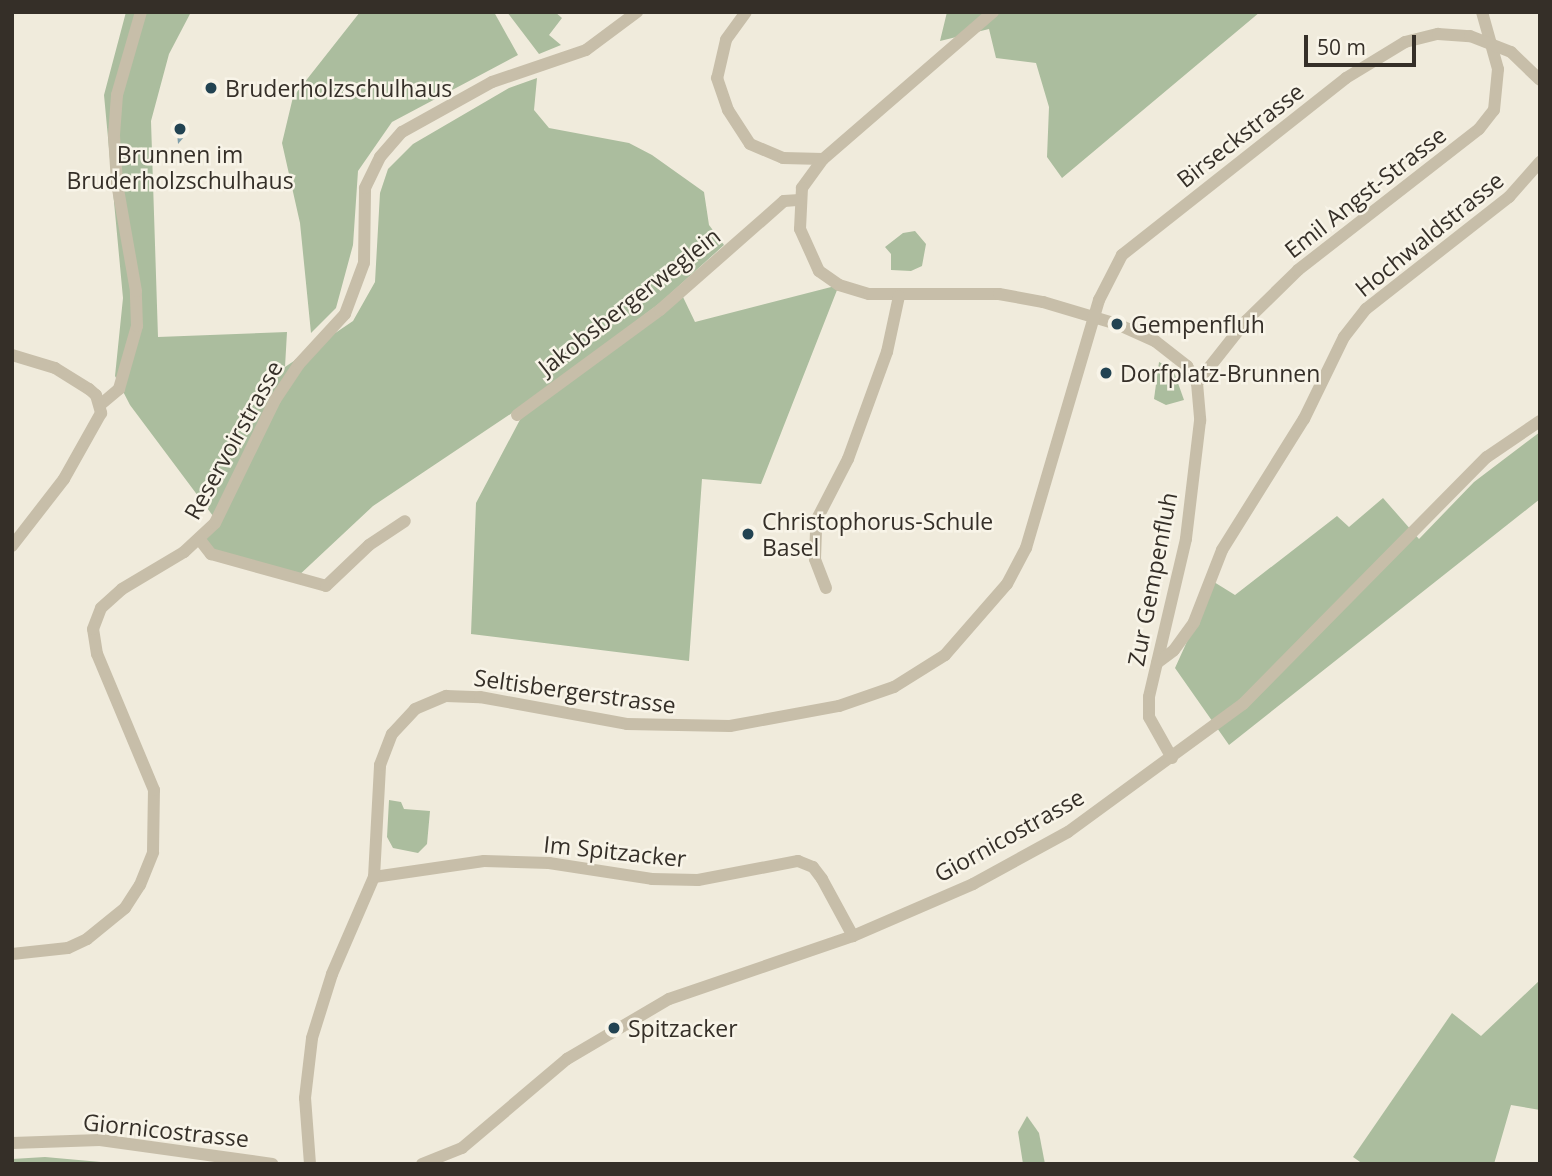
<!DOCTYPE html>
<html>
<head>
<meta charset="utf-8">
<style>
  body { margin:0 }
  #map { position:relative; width:1552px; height:1176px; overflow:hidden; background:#f0ebdc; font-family:"Open Sans",sans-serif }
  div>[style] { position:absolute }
  .green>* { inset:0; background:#abbd9e }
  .water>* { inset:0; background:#7e9eaa }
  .street>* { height:12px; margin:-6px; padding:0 6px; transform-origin:6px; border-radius:6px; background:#c7bea9 }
  .dots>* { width:19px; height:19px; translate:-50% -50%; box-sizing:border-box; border:4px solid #f8f4e8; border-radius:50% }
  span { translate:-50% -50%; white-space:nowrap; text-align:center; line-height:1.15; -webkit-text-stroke:5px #f8f4e8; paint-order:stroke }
  .poi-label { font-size:23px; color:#352f28 }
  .left { translate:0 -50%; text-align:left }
  .street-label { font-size:23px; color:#352f28 }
  .frame { position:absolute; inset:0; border:14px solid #352f28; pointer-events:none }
  .scale { position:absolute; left:1304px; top:35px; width:112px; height:32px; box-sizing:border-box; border:4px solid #352f28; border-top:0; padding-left:9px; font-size:21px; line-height:24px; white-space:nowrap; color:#352f28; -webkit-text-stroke:5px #f8f4e8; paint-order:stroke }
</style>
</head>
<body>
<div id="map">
  <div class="green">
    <div style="clip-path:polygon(126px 12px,191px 12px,169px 54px,151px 121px,158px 337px,287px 332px,285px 367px,353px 321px,375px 282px,380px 193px,388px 169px,413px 144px,509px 88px,537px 78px,534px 110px,549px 128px,629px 143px,652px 155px,704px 192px,709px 225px,724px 245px,660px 303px,527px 403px,373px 506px,296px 578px,211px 554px,200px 540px,213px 516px,130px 405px,115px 376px,123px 298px,104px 95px)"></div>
    <div style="clip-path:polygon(360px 12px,494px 12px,518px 55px,392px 122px,358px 171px,353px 245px,336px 308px,311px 333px,300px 223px,282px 143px,293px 97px)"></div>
    <div style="clip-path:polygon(507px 12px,555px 12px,562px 18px,549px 35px,561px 45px,539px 54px)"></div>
    <div style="clip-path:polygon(947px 12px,1260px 12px,1062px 178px,1047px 157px,1049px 107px,1036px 63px,996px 58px,989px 29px,940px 41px)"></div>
    <div style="clip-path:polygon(915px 231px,926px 244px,922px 266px,911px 271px,891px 270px,891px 254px,885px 247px,903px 233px)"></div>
    <div style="clip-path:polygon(839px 285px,761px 484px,702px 479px,689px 661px,471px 634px,476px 503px,523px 414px,683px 297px,695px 322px)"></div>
    <div style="clip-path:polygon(1159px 362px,1173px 369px,1184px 400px,1166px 405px,1154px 399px)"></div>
    <div style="clip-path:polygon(1540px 432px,1540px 499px,1229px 745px,1175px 668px,1214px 582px,1235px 595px,1337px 516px,1349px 527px,1383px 498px,1419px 539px,1474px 482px)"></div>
    <div style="clip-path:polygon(389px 800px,401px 802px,404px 809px,430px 811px,427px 844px,418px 853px,393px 848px,387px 837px)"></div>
    <div style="clip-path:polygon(1540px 980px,1540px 1110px,1511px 1105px,1494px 1164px,1363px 1164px,1353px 1157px,1452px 1013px,1481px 1036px)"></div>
    <div style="clip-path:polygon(1027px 1116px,1039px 1133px,1045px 1164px,1023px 1164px,1018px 1132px)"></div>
    <div style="clip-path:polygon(45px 1157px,123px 1164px,12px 1164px,12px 1159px)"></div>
  </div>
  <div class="water">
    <div style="clip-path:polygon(176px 121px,186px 122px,184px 137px,178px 144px)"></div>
  </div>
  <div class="street">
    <div style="left:746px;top:12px;width:34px;rotate:126deg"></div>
    <div style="left:726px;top:40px;width:39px;rotate:103deg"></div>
    <div style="left:717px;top:78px;width:34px;rotate:71deg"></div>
    <div style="left:728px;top:110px;width:40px;rotate:57.1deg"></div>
    <div style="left:750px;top:144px;width:36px;rotate:23deg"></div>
    <div style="left:783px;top:158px;width:40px;rotate:1.4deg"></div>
    <div style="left:993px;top:12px;width:225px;rotate:139.1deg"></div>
    <div style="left:823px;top:159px;width:36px;rotate:126deg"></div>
    <div style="left:802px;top:188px;width:41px;rotate:92.8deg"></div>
    <div style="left:800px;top:229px;width:46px;rotate:65.7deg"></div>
    <div style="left:819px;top:271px;width:24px;rotate:35deg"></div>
    <div style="left:839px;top:285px;width:31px;rotate:17deg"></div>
    <div style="left:869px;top:294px;width:130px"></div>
    <div style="left:999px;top:294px;width:45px;rotate:10.3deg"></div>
    <div style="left:1043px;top:302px;width:77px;rotate:16.6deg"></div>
    <div style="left:1117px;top:324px;width:42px;rotate:24.1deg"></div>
    <div style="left:1155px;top:341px;width:41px;rotate:38deg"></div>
    <div style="left:1187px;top:366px;width:20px;rotate:60deg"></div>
    <div style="left:1197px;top:383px;width:38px;rotate:85deg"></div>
    <div style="left:1200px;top:421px;width:119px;rotate:96.8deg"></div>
    <div style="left:1186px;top:539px;width:162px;rotate:103.2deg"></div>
    <div style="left:1149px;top:697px;width:20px;rotate:90deg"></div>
    <div style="left:1149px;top:717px;width:47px;rotate:60.7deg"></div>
    <div style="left:12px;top:355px;width:45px;rotate:16.8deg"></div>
    <div style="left:55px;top:368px;width:40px;rotate:32deg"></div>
    <div style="left:89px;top:389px;width:9px;rotate:41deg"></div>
    <div style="left:96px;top:395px;width:19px;rotate:74deg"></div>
    <div style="left:101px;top:413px;width:76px;rotate:119.3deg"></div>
    <div style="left:64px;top:479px;width:85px;rotate:127.8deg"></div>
    <div style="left:1197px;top:383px;width:79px;rotate:-51.7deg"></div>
    <div style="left:1246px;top:321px;width:73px;rotate:-44.4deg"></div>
    <div style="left:1298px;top:270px;width:229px;rotate:-37.9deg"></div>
    <div style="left:1479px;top:129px;width:24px;rotate:-52deg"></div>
    <div style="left:1494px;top:110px;width:41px;rotate:-84.4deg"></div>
    <div style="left:1498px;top:69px;width:59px;rotate:-105.7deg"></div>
    <div style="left:100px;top:405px;width:25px;rotate:-40deg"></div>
    <div style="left:119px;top:389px;width:66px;rotate:-74.1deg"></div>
    <div style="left:137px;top:326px;width:35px;rotate:-92deg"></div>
    <div style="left:136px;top:291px;width:110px;rotate:-100deg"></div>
    <div style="left:117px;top:183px;width:48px;rotate:-93.6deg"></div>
    <div style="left:114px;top:135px;width:40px;rotate:-85.7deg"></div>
    <div style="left:117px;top:95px;width:86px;rotate:-73.9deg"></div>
    <div style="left:517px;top:415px;width:177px;rotate:-36.3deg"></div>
    <div style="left:660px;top:310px;width:165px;rotate:-41.3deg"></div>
    <div style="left:784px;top:201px;width:16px;rotate:-4deg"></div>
    <div style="left:200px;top:540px;width:18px;rotate:52deg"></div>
    <div style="left:211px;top:554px;width:119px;rotate:15.5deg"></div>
    <div style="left:326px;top:586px;width:59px;rotate:-43.6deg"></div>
    <div style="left:369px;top:545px;width:43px;rotate:-33.7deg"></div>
    <div style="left:826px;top:588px;width:31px;rotate:-111deg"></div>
    <div style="left:815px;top:559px;width:38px;rotate:-88deg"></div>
    <div style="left:816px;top:521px;width:70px;rotate:-62.7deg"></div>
    <div style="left:848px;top:459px;width:114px;rotate:-70deg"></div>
    <div style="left:887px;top:352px;width:57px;rotate:-77.9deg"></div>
    <div style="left:1157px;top:663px;width:21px;rotate:-37deg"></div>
    <div style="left:1174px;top:650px;width:34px;rotate:-54deg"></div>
    <div style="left:1194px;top:622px;width:77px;rotate:-68.7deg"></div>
    <div style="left:1222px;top:550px;width:155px;rotate:-58deg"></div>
    <div style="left:1304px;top:419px;width:91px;rotate:-64deg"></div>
    <div style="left:1344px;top:337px;width:36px;rotate:-52deg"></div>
    <div style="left:1366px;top:309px;width:182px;rotate:-38.1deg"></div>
    <div style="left:1509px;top:197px;width:47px;rotate:-48.5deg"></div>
    <div style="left:374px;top:877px;width:111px;rotate:-8.3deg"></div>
    <div style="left:484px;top:861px;width:65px;rotate:1.8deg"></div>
    <div style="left:549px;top:863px;width:104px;rotate:8.8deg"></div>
    <div style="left:652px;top:879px;width:46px;rotate:1.2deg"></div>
    <div style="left:698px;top:880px;width:102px;rotate:-10.8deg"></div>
    <div style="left:798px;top:861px;width:16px;rotate:22deg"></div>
    <div style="left:813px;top:867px;width:15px;rotate:53deg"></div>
    <div style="left:822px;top:879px;width:65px;rotate:61.5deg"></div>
    <div style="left:12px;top:954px;width:56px;rotate:-6.1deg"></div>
    <div style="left:68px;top:948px;width:21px;rotate:-25deg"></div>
    <div style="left:87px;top:939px;width:49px;rotate:-39.2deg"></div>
    <div style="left:125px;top:908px;width:27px;rotate:-57deg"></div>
    <div style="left:140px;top:885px;width:35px;rotate:-68deg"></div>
    <div style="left:153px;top:852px;width:62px;rotate:-89.1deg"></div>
    <div style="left:154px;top:790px;width:147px;rotate:-112.7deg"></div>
    <div style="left:97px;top:654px;width:25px;rotate:-99deg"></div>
    <div style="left:93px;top:629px;width:22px;rotate:-69deg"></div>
    <div style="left:101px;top:608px;width:28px;rotate:-42deg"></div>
    <div style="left:122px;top:589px;width:72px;rotate:-30.8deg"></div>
    <div style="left:184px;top:552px;width:42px;rotate:-43.1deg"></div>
    <div style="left:215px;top:523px;width:137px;rotate:-64deg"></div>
    <div style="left:275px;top:400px;width:43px;rotate:-56.3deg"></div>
    <div style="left:299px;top:364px;width:68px;rotate:-47.4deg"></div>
    <div style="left:345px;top:314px;width:54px;rotate:-69.6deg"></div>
    <div style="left:364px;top:263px;width:75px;rotate:-89.2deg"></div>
    <div style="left:365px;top:188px;width:34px;rotate:-64deg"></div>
    <div style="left:380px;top:157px;width:33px;rotate:-49deg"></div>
    <div style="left:402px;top:132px;width:103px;rotate:-29.1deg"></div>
    <div style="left:492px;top:82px;width:99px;rotate:-18.8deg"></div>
    <div style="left:586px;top:50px;width:64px;rotate:-36.7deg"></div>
    <div style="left:12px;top:1143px;width:88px;rotate:-2deg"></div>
    <div style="left:100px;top:1140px;width:174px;rotate:7.9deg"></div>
    <div style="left:310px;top:1164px;width:66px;rotate:-94.3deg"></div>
    <div style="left:305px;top:1098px;width:60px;rotate:-83.3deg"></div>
    <div style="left:312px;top:1038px;width:67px;rotate:-72.6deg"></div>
    <div style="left:332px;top:974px;width:106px;rotate:-66.6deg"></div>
    <div style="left:374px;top:877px;width:112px;rotate:-86.9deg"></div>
    <div style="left:380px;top:765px;width:33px;rotate:-69deg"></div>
    <div style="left:392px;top:734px;width:34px;rotate:-47deg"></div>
    <div style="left:415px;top:709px;width:34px;rotate:-23deg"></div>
    <div style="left:446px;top:696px;width:34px;rotate:2deg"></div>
    <div style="left:480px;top:697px;width:149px;rotate:10.4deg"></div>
    <div style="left:627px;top:724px;width:103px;rotate:1.1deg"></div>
    <div style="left:730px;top:726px;width:111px;rotate:-10.4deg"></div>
    <div style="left:839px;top:706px;width:58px;rotate:-19.1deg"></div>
    <div style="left:894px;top:687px;width:60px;rotate:-32.1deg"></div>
    <div style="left:945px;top:655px;width:94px;rotate:-48.9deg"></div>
    <div style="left:1007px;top:584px;width:41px;rotate:-62.2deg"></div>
    <div style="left:1026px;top:548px;width:259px;rotate:-73.6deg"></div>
    <div style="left:1099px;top:300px;width:51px;rotate:-62.9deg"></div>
    <div style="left:1122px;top:255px;width:285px;rotate:-38.3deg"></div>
    <div style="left:1346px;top:78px;width:69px;rotate:-31.4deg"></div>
    <div style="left:1405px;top:42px;width:34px;rotate:-14deg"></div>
    <div style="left:1438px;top:34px;width:32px;rotate:4deg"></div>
    <div style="left:1470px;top:36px;width:44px;rotate:21.3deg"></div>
    <div style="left:1511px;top:52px;width:40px;rotate:44deg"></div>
    <div style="left:422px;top:1164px;width:43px;rotate:-21.8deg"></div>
    <div style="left:462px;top:1148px;width:138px;rotate:-40.3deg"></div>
    <div style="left:567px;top:1059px;width:118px;rotate:-30.5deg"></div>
    <div style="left:669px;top:999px;width:194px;rotate:-18.9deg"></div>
    <div style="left:853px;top:936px;width:131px;rotate:-23.4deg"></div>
    <div style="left:973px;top:884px;width:108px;rotate:-28.7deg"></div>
    <div style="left:1068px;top:832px;width:217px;rotate:-36.2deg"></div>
    <div style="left:1243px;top:704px;width:347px;rotate:-45.4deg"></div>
    <div style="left:1487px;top:457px;width:64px;rotate:-34.2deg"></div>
  </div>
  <div class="dots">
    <div style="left:211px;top:88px;background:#224352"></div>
    <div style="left:180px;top:129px;background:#224352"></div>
    <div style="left:1117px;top:324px;background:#224352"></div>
    <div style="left:1106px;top:373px;background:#224352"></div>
    <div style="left:748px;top:534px;background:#224352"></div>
    <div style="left:614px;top:1028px;background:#224352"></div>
  </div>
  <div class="poi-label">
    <span class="left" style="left:225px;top:88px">Bruderholzschulhaus</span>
    <span style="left:180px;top:167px">Brunnen im<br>Bruderholzschulhaus</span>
    <span class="left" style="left:1131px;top:324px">Gempenfluh</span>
    <span class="left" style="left:1120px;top:373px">Dorfplatz-Brunnen</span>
    <span class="left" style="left:762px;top:534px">Christophorus-Schule<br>Basel</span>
    <span class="left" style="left:628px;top:1028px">Spitzacker</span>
  </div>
  <div class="street-label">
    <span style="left:1240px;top:135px;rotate:-38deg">Birseckstrasse</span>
    <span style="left:1365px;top:192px;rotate:-38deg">Emil Angst-Strasse</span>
    <span style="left:1429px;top:234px;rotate:-39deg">Hochwaldstrasse</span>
    <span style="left:629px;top:301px;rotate:-38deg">Jakobsbergerweglein</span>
    <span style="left:233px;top:440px;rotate:-61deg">Reservoirstrasse</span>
    <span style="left:1152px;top:579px;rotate:-79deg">Zur Gempenfluh</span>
    <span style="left:575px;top:691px;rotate:8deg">Seltisbergerstrasse</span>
    <span style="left:1009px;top:835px;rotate:-29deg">Giornicostrasse</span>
    <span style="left:615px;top:851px;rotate:6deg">Im Spitzacker</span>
    <span style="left:166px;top:1130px;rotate:6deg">Giornicostrasse</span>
  </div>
  <div class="frame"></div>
  <div class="scale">50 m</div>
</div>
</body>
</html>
